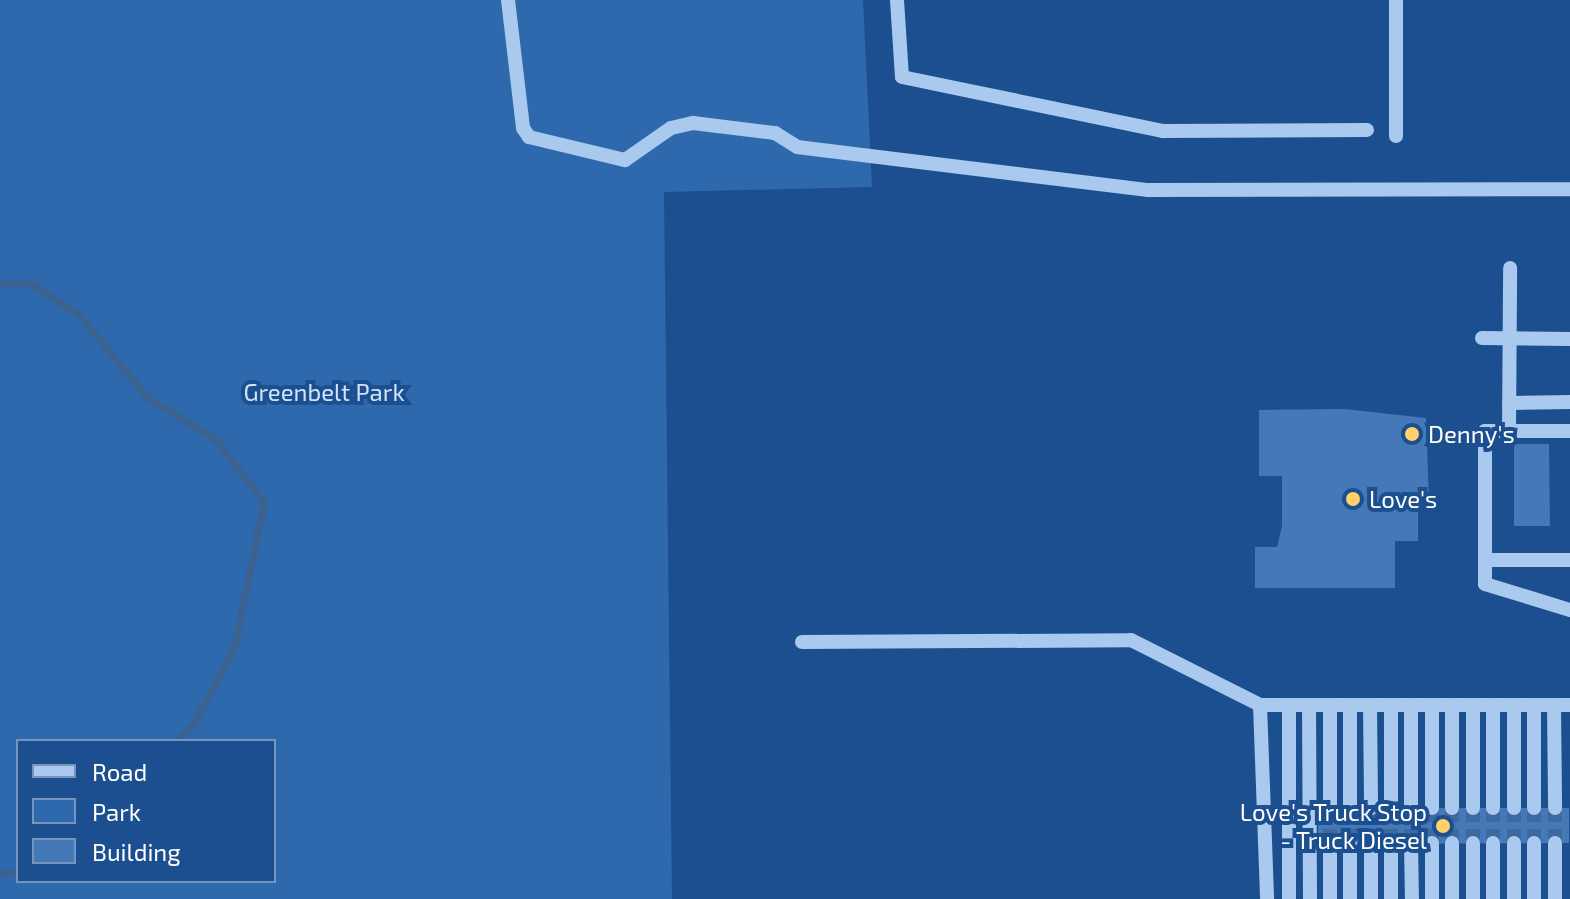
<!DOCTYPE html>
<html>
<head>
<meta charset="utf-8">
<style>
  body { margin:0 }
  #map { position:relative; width:1570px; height:899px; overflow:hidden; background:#1b4f8f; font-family:"Exo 2",sans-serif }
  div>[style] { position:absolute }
  .green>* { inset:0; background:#2e69ad }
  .stream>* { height:7px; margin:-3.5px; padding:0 3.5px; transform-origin:3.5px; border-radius:3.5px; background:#3c6290 }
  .building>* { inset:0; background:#4478b7 }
  .minor-tunnel>* { height:14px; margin-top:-7px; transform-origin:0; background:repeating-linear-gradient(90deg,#3d69a0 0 14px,transparent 0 21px) }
  .minor>* { height:14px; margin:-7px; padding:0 7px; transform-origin:7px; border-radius:7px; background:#a9c9ee }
  .dots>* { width:22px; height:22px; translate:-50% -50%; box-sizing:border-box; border:4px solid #1b4f8f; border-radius:50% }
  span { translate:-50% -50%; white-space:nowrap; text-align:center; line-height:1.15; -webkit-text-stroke:8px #1b4f8f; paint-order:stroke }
  .park-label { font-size:24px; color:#cfe3fa }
  .poi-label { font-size:24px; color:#fff }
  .left { translate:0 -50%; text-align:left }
  .right { translate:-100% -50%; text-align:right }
  .legend { position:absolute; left:16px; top:739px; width:260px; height:144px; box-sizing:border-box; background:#1b4f8f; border:2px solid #7695bc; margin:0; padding:10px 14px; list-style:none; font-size:24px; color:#fff }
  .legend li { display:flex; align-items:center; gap:16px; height:40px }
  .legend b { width:40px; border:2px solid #7695bc }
</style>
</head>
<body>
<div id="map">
  <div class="green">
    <div style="clip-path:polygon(evenodd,0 0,863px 0,872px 187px,664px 192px,672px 899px,0 899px,0 0,18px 741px,274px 741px,274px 881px,18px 881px,18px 741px)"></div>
  </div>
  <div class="stream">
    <div style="left:0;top:283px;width:31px"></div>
    <div style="left:31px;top:283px;width:58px;rotate:33.7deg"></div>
    <div style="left:79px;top:315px;width:108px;rotate:50.3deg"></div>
    <div style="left:148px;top:398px;width:80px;rotate:31.7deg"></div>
    <div style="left:216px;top:440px;width:78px;rotate:52.3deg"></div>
    <div style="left:264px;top:502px;width:148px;rotate:101.7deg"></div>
    <div style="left:234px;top:647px;width:86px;rotate:117.8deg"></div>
    <div style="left:194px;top:723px;width:25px;rotate:135deg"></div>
    <div style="left:0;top:874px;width:18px;rotate:-9deg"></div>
  </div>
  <div class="building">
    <div style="clip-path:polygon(1345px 409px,1426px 418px,1429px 501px,1418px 501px,1418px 541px,1395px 541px,1395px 588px,1255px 588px,1255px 547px,1277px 547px,1282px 526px,1282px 476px,1259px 476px,1259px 410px)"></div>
    <div style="clip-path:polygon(1514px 444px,1549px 444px,1550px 526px,1514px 526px)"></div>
    <div style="clip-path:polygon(1318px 808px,1569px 808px,1569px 843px,1318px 844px)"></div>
  </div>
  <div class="minor-tunnel">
    <div style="left:1330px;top:808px;width:36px;rotate:90deg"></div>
    <div style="left:1350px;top:808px;width:36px;rotate:90deg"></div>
    <div style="left:1371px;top:808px;width:36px;rotate:90deg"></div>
    <div style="left:1391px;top:808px;width:36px;rotate:90deg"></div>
    <div style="left:1411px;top:808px;width:36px;rotate:90deg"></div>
    <div style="left:1432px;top:808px;width:35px;rotate:90deg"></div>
    <div style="left:1452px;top:808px;width:35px;rotate:90deg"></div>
    <div style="left:1473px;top:808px;width:35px;rotate:90deg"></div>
    <div style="left:1493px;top:808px;width:35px;rotate:90deg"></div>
    <div style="left:1514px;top:808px;width:35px;rotate:90deg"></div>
    <div style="left:1534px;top:808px;width:35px;rotate:90deg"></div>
    <div style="left:1555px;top:808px;width:35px;rotate:90deg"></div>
  </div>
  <div class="minor">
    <div style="left:508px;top:0;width:129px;rotate:83.3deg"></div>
    <div style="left:523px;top:128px;width:11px;rotate:56deg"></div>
    <div style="left:529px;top:137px;width:99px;rotate:13.5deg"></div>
    <div style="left:625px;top:160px;width:56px;rotate:-34.8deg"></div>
    <div style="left:671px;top:128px;width:23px;rotate:-13deg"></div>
    <div style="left:693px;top:123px;width:83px;rotate:7deg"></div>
    <div style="left:775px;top:133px;width:26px;rotate:32deg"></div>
    <div style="left:797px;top:147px;width:354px;rotate:7deg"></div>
    <div style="left:1148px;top:190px;width:422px;rotate:-0.1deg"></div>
    <div style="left:897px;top:0;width:77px;rotate:86.3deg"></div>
    <div style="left:902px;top:77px;width:267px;rotate:11.7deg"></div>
    <div style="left:1163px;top:131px;width:204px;rotate:-0.3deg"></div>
    <div style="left:1396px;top:0;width:136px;rotate:90deg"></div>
    <div style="left:1482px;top:338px;width:88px;rotate:0.7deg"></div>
    <div style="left:1509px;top:403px;width:61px;rotate:-0.9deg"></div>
    <div style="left:1509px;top:431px;width:163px;rotate:-89.6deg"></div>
    <div style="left:1570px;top:431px;width:85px;rotate:180deg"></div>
    <div style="left:1485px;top:431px;width:153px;rotate:90deg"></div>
    <div style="left:1485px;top:584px;width:89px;rotate:17deg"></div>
    <div style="left:1485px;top:560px;width:85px"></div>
    <div style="left:802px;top:642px;width:329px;rotate:-0.3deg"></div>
    <div style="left:1131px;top:640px;width:144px;rotate:26.7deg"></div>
    <div style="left:1260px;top:705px;width:310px"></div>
    <div style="left:1260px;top:705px;width:194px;rotate:87.9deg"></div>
    <div style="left:1289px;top:705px;width:194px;rotate:90deg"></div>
    <div style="left:1309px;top:705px;width:194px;rotate:89.7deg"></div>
    <div style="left:1330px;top:705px;width:103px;rotate:90deg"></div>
    <div style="left:1350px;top:705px;width:103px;rotate:90deg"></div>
    <div style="left:1370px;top:705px;width:103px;rotate:89.4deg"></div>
    <div style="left:1391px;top:705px;width:103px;rotate:90deg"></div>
    <div style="left:1411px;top:705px;width:103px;rotate:90deg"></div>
    <div style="left:1432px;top:705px;width:103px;rotate:90deg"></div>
    <div style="left:1452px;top:705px;width:103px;rotate:90deg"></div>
    <div style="left:1473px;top:705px;width:103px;rotate:90deg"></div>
    <div style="left:1493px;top:705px;width:103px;rotate:90deg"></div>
    <div style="left:1514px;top:705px;width:103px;rotate:90deg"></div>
    <div style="left:1534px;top:705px;width:103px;rotate:90deg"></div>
    <div style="left:1554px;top:705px;width:103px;rotate:89.4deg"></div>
    <div style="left:1432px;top:843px;width:56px;rotate:90deg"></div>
    <div style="left:1452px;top:843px;width:56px;rotate:90deg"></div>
    <div style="left:1473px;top:843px;width:56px;rotate:90deg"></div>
    <div style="left:1493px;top:843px;width:56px;rotate:90deg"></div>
    <div style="left:1514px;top:843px;width:56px;rotate:90deg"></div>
    <div style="left:1534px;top:843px;width:56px;rotate:90deg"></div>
    <div style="left:1555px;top:843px;width:56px;rotate:90deg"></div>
    <div style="left:1330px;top:844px;width:55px;rotate:90deg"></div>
    <div style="left:1350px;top:844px;width:55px;rotate:90deg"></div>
    <div style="left:1371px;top:844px;width:55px;rotate:90deg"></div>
    <div style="left:1391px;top:844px;width:55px;rotate:90deg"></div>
    <div style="left:1411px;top:844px;width:55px;rotate:89deg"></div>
  </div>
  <div class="dots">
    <div style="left:1412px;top:434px;background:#ffd166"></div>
    <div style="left:1353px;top:499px;background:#ffd166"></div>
    <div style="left:1443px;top:826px;background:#ffd166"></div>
  </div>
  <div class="park-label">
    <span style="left:324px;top:392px">Greenbelt Park</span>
  </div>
  <div class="poi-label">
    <span class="left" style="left:1428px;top:434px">Denny's</span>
    <span class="left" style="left:1369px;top:499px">Love's</span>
    <span class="right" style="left:1427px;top:826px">Love's Truck Stop<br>- Truck Diesel</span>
  </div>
  <ul class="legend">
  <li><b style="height:10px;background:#a9c9ee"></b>Road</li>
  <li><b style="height:22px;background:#2e69ad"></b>Park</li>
  <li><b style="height:22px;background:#4478b7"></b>Building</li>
  </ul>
</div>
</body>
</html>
